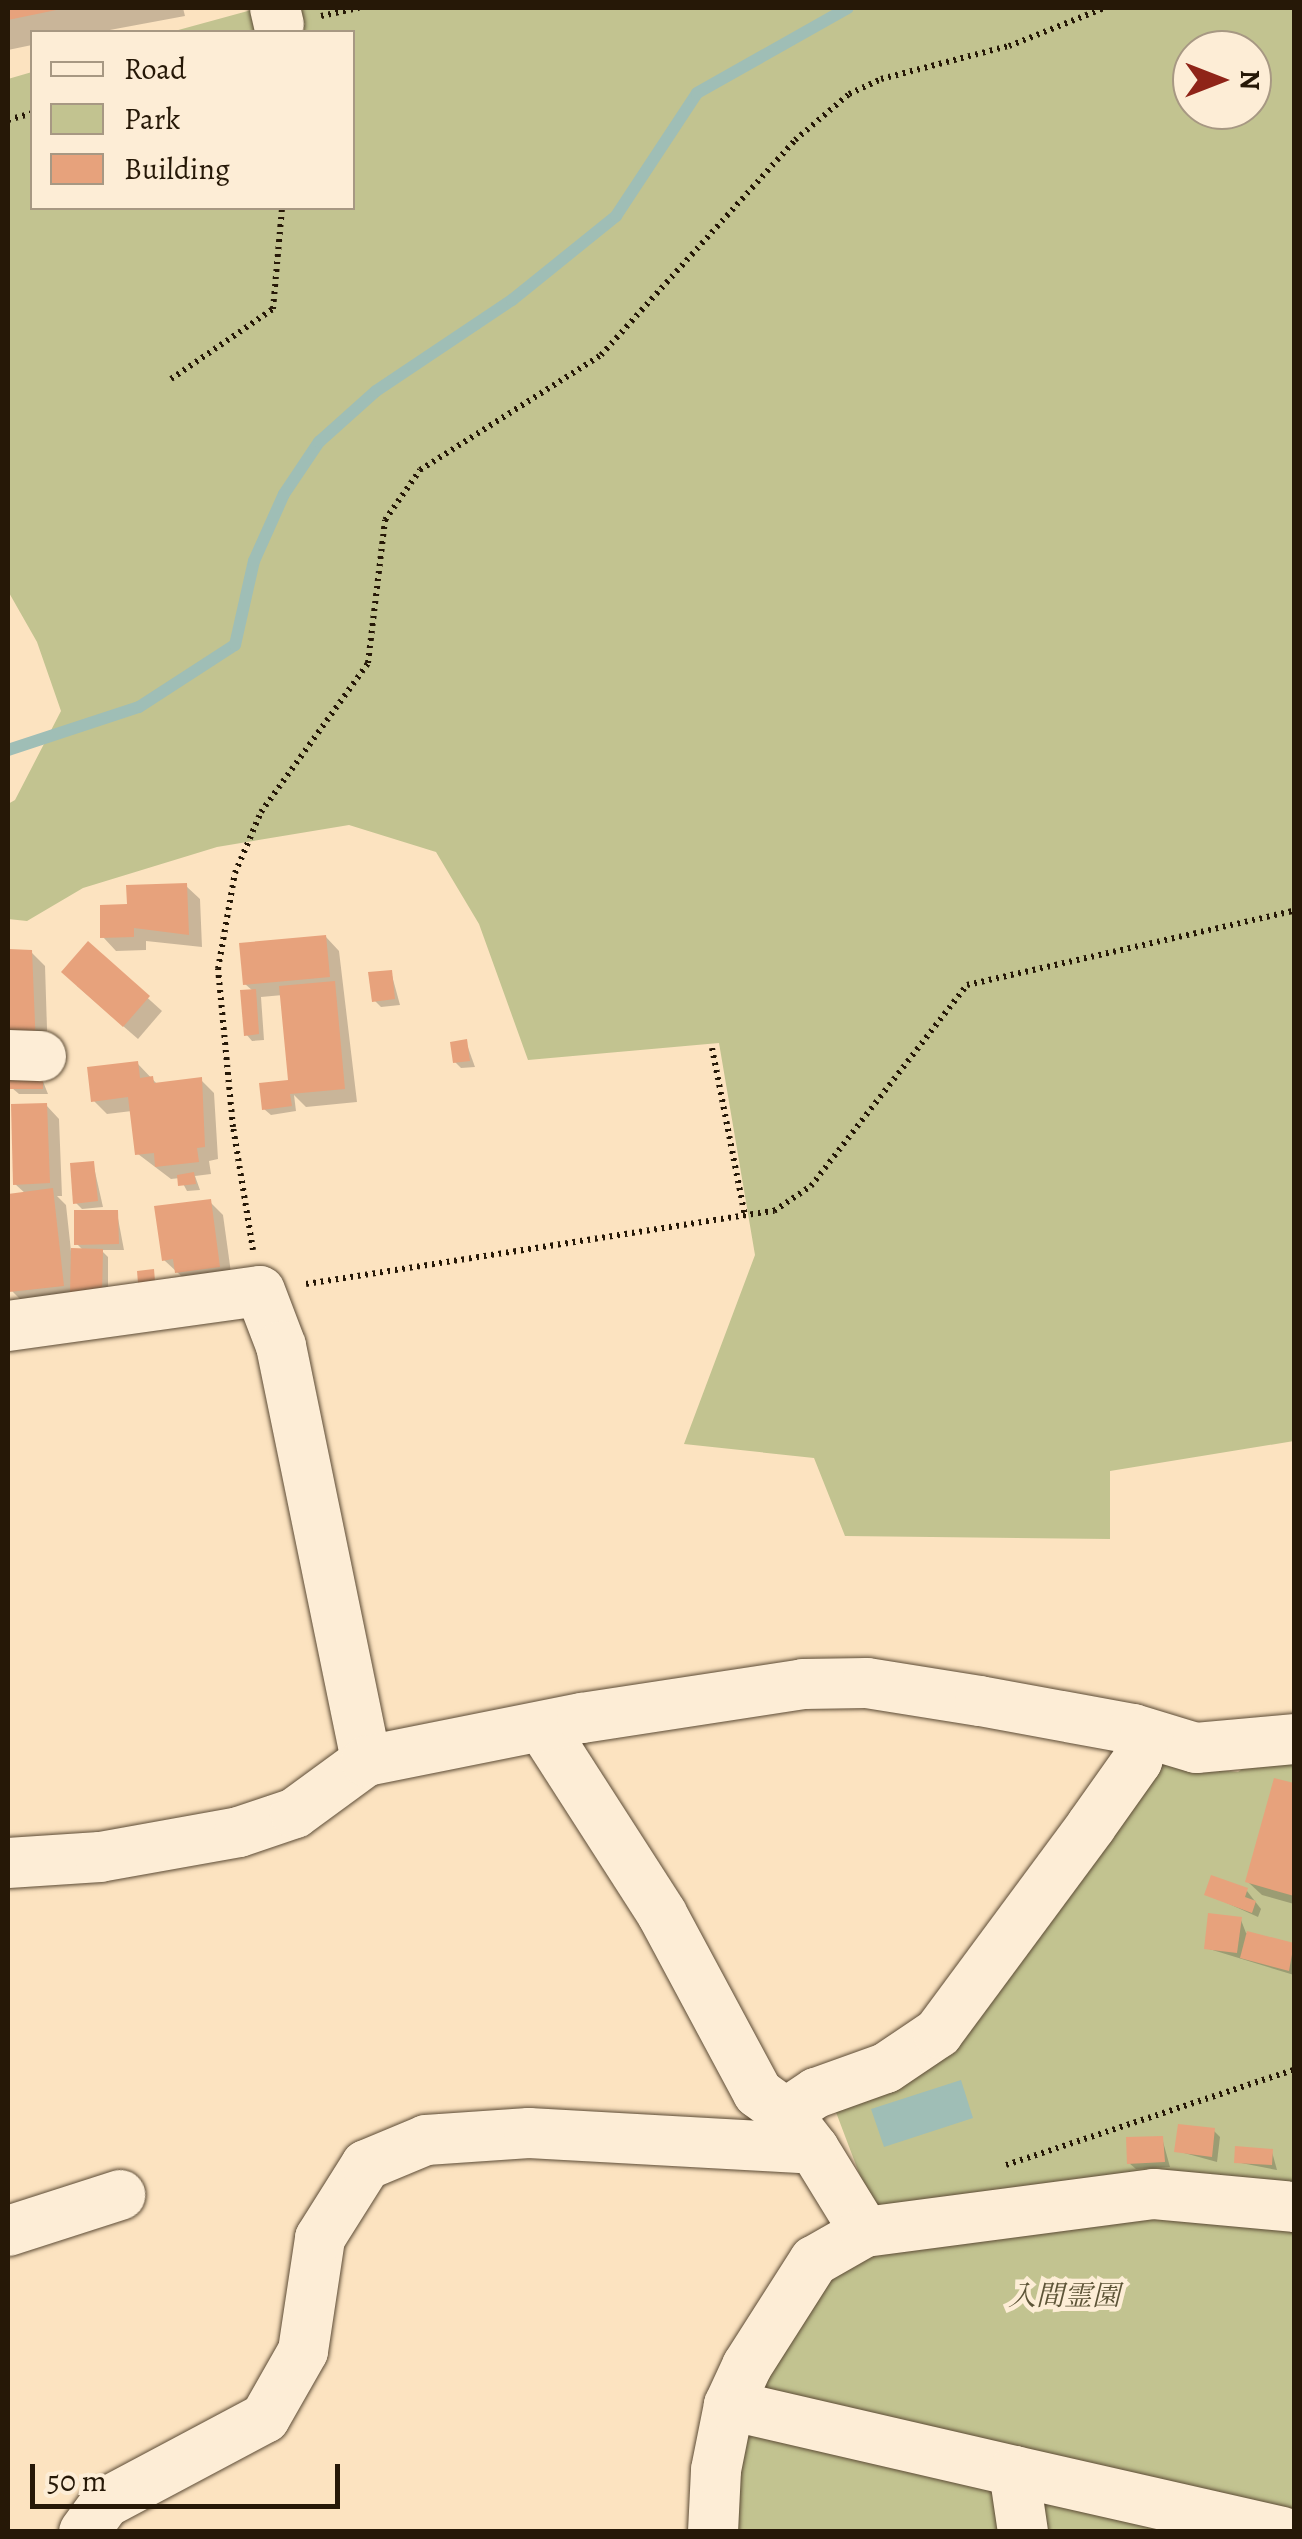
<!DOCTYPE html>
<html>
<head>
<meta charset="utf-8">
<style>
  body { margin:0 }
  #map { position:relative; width:1302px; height:2539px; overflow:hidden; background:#fce3c0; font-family:Alegreya,"Noto Serif JP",serif }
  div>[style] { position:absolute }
  .green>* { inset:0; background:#c2c390 }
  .water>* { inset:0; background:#9fbeb6 }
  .shadow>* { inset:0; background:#0003 }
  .stream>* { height:12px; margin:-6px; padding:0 6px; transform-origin:6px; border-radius:6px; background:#9fbeb6 }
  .building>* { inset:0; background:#e7a27c }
  .path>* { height:6px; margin-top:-3px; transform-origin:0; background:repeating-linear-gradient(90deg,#261807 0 2.5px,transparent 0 7.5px) }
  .roads { filter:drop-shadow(0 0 2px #5c4b35) drop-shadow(0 0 2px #5c4b35) }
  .minor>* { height:50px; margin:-25px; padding:0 25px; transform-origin:25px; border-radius:25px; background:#fdedd6 }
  span { translate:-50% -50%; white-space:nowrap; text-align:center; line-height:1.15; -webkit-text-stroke:9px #fdedd6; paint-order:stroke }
  .park-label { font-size:28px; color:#5d5437; font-style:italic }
  .frame { position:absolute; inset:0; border:10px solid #261807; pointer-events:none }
  .legend { position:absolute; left:30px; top:30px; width:325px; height:180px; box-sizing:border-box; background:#fdedd6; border:2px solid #a79883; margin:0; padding:12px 18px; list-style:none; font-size:30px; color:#261807 }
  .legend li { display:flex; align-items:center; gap:20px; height:50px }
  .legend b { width:50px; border:2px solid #a79883 }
  .north { position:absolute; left:1172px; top:30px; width:100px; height:100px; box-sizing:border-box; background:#fdedd6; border:2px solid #a79883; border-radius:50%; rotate:90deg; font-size:28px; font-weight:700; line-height:40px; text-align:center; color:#261807 }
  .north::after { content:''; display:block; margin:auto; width:35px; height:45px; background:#8f2418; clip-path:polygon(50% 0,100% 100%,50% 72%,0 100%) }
  .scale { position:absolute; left:30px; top:2464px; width:310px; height:45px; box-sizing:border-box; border:5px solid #261807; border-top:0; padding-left:12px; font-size:30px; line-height:35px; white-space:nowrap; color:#261807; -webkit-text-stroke:8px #fdedd6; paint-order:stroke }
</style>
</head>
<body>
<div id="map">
  <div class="green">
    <div style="clip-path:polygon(evenodd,259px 8px,1294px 8px,1294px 1441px,1110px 1471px,1110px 1539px,845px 1536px,814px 1458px,684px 1444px,755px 1255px,719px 1043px,528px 1060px,479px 924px,436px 852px,349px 825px,217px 847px,83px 888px,27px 921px,8px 919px,8px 804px,15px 800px,61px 711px,37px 642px,8px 591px,8px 79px,32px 72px,32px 208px,352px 208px,352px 32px,171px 32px,259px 8px,1192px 50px,1252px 50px,1252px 110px,1192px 110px,1192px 50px)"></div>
    <div style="clip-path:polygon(1263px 1754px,1294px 1760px,1294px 2531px,732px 2532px,742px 2432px,862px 2181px,831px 2099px,897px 2072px,1151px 1763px,1238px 1772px)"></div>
  </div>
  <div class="water">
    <div style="clip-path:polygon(961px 2080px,973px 2118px,884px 2147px,871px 2109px)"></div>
  </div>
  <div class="shadow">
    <div style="clip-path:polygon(8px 8px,183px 8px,185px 16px,99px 32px,32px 32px,32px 45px,8px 50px)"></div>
    <div style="clip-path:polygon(186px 886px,200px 899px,202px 947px,146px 941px,146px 950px,116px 951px,103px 937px,130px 907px)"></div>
    <div style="clip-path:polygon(326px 937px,339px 951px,357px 1102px,306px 1107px,294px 1095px,296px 1111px,271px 1115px,264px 1109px,292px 1087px,283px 995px,261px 997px,264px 1040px,252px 1041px,246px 1034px,253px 991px,245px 984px)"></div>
    <div style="clip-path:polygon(88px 944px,162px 1011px,138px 1039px,77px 986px)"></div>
    <div style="clip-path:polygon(8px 952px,31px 952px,45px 966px,48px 1060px,8px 1054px)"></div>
    <div style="clip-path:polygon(391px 972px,400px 1005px,381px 1007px,375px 1001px)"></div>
    <div style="clip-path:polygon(466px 1042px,475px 1067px,461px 1068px,455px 1062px)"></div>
    <div style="clip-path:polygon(137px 1063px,158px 1085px,201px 1080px,214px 1093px,218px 1159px,209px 1161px,211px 1174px,195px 1176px,200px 1190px,187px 1191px,180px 1178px,171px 1179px,138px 1154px,132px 1111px,107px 1114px,94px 1101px)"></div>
    <div style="clip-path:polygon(42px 1079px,48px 1094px,19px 1094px,12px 1088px)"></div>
    <div style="clip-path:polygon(46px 1105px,59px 1119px,62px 1196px,57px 1196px,66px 1205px,71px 1251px,84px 1251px,77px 1244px,117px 1213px,124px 1250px,101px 1250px,108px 1257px,108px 1293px,25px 1304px,12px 1291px,8px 1197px,26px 1194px,15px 1184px)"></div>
    <div style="clip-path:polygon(93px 1163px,103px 1207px,82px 1209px,75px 1202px)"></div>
    <div style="clip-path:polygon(210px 1202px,223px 1215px,232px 1280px,191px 1285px,164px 1260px)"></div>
    <div style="clip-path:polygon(1276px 1781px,1294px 1786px,1294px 1904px,1262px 1895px,1248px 1882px)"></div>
    <div style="clip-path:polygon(1247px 1891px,1261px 1909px,1258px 1917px,1207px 1894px)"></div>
    <div style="clip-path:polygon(1241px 1920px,1246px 1933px,1294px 1945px,1294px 1975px,1206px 1948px)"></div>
    <div style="clip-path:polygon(1214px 2131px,1220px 2137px,1217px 2162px,1177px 2151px)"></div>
    <div style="clip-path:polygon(1162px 2138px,1170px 2167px,1136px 2169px,1129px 2163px)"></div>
    <div style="clip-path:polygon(1272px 2152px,1277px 2170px,1236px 2162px)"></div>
  </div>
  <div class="stream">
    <div style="left:8px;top:750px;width:138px;rotate:-18.2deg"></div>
    <div style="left:139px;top:707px;width:114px;rotate:-32.9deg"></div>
    <div style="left:235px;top:645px;width:86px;rotate:-77.3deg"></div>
    <div style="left:254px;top:561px;width:73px;rotate:-65.9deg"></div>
    <div style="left:284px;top:494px;width:63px;rotate:-56.1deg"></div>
    <div style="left:319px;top:442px;width:76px;rotate:-41.8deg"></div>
    <div style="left:376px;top:391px;width:164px;rotate:-33.8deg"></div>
    <div style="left:512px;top:300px;width:134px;rotate:-38.9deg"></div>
    <div style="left:616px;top:216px;width:147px;rotate:-56.6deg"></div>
    <div style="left:697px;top:93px;width:173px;rotate:-29.4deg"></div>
  </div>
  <div class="building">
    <div style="clip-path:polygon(8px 8px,61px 8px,61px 9px,8px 20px)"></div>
    <div style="clip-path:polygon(187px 883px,189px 935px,134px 928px,134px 937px,100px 938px,100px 905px,127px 904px,126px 885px)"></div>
    <div style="clip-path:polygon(326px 935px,330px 977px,243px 985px,239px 943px)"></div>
    <div style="clip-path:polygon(88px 941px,150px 996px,123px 1027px,61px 972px)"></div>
    <div style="clip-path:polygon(8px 949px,32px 950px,36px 1048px,8px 1047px)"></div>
    <div style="clip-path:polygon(392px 970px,395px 999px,372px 1002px,368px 972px)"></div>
    <div style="clip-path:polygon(335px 981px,345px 1089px,290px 1094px,292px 1106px,262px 1110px,259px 1083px,288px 1080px,279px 986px)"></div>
    <div style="clip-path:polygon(256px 989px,259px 1034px,244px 1036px,240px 990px)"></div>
    <div style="clip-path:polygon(467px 1039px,470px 1061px,453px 1063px,450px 1042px)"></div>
    <div style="clip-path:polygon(138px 1061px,140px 1078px,153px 1076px,154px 1083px,202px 1077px,205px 1147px,197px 1148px,199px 1162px,155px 1167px,154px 1153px,135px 1155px,128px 1097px,91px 1102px,87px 1067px)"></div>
    <div style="clip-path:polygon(9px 1076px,43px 1076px,43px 1089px,10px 1089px)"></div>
    <div style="clip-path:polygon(47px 1103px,50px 1183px,13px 1185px,11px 1104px)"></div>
    <div style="clip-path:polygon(94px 1161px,98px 1201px,73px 1204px,70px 1163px)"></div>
    <div style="clip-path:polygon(194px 1172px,196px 1184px,178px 1186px,177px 1175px)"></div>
    <div style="clip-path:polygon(53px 1188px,64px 1286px,9px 1292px,8px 1194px)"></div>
    <div style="clip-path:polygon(211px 1199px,220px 1267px,175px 1273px,173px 1259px,162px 1261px,154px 1206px)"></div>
    <div style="clip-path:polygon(74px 1210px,118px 1210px,119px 1244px,74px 1245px)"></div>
    <div style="clip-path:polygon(71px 1248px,103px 1249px,102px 1296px,70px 1295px)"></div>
    <div style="clip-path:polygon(154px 1269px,155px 1281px,138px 1283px,137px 1271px)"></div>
    <div style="clip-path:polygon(1274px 1778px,1294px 1783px,1294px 1896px,1245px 1882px)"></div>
    <div style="clip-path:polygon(1211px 1875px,1248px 1888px,1245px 1897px,1256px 1901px,1252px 1913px,1204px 1895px)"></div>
    <div style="clip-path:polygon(1208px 1913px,1242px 1917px,1237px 1953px,1204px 1949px)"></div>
    <div style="clip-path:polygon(1247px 1931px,1294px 1943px,1289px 1971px,1240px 1958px)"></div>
    <div style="clip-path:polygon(1178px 2124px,1215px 2128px,1212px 2157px,1174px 2152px)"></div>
    <div style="clip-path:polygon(1163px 2136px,1165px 2162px,1127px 2164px,1126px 2137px)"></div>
    <div style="clip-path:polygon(1235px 2146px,1273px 2149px,1272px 2165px,1234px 2163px)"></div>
  </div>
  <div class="path">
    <div style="left:321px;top:16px;width:39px;rotate:-12deg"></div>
    <div style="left:8px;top:120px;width:25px;rotate:-16deg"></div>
    <div style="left:171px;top:379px;width:124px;rotate:-34.5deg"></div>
    <div style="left:273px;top:309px;width:101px;rotate:-84.9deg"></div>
    <div style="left:712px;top:1048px;width:171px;rotate:78.9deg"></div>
    <div style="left:253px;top:1250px;width:125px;rotate:-99.2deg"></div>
    <div style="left:233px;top:1127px;width:159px;rotate:-95.4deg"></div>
    <div style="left:218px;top:969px;width:97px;rotate:-80deg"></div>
    <div style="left:235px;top:873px;width:66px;rotate:-66.9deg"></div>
    <div style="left:261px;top:812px;width:183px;rotate:-54.3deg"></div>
    <div style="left:368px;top:663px;width:144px;rotate:-83.2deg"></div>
    <div style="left:385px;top:520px;width:61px;rotate:-55deg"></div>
    <div style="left:420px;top:470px;width:214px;rotate:-32.4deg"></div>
    <div style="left:601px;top:355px;width:290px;rotate:-47.9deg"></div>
    <div style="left:795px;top:140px;width:71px;rotate:-40.4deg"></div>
    <div style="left:849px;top:94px;width:35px;rotate:-25deg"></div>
    <div style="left:881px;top:79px;width:132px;rotate:-14.5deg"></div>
    <div style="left:1009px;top:46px;width:102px;rotate:-21.8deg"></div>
    <div style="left:306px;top:1284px;width:474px;rotate:-8.9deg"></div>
    <div style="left:774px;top:1211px;width:45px;rotate:-34deg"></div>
    <div style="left:811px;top:1186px;width:254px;rotate:-52.2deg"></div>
    <div style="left:967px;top:985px;width:335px;rotate:-12.8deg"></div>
    <div style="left:1006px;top:2165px;width:303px;rotate:-18.3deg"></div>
  </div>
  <div class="roads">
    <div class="minor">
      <div style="left:275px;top:8px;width:17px;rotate:77deg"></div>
      <div style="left:8px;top:1055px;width:33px;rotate:2deg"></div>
      <div style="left:8px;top:1326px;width:254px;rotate:-7.9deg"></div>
      <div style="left:260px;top:1291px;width:59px;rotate:69.1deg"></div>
      <div style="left:281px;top:1346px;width:424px;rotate:78.4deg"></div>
      <div style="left:542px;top:1727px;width:222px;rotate:57.3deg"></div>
      <div style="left:662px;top:1914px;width:203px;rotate:61.8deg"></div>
      <div style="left:758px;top:2093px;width:34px;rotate:36deg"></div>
      <div style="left:786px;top:2113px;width:46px;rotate:52.1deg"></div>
      <div style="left:814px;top:2149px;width:97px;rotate:58.4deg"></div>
      <div style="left:8px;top:1863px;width:92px;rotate:-3.7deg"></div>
      <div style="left:100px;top:1857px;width:141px;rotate:-10.2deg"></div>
      <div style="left:239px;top:1832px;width:59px;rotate:-18.7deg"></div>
      <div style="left:295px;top:1813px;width:88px;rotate:-36.2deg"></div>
      <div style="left:366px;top:1761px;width:220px;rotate:-11.3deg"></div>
      <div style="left:582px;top:1718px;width:224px;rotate:-8.7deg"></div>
      <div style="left:803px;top:1684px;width:64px;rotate:-0.9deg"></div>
      <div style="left:867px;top:1683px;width:114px;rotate:9.1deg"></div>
      <div style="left:980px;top:1701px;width:156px;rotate:10.4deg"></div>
      <div style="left:1133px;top:1729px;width:66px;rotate:16.8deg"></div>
      <div style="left:1196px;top:1748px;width:98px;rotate:-5.2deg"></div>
      <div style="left:786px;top:2113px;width:36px;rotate:-34deg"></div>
      <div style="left:816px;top:2093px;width:74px;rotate:-19.7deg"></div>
      <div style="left:886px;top:2068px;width:63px;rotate:-33.9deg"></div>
      <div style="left:938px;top:2033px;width:257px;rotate:-53.5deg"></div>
      <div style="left:1091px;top:1826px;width:80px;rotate:-54.7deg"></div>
      <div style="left:1137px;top:1761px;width:29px;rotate:-72deg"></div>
      <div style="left:8px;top:2231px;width:118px;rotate:-17.8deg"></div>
      <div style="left:729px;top:2405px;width:293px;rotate:13deg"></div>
      <div style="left:1014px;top:2471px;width:62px;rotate:81.6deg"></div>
      <div style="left:1014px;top:2471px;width:275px;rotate:12.8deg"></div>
      <div style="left:84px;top:2532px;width:36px;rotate:-54deg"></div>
      <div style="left:105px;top:2503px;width:181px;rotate:-28deg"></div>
      <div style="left:265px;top:2418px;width:77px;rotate:-60.4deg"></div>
      <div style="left:303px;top:2351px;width:114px;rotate:-81.4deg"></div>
      <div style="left:320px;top:2238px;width:86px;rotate:-57.8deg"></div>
      <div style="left:366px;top:2165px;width:65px;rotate:-22.6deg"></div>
      <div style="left:426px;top:2140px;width:103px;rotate:-3.9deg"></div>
      <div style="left:529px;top:2133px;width:285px;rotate:3.2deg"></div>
      <div style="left:713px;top:2532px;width:62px;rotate:-87.2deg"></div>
      <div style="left:716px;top:2470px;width:66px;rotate:-78.7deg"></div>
      <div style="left:729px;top:2405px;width:43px;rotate:-65.2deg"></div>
      <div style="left:747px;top:2366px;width:125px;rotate:-57.5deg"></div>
      <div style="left:814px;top:2261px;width:59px;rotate:-29.6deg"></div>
      <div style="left:865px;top:2232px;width:291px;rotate:-7.5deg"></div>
      <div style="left:1154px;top:2194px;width:141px;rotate:5.3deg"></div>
    </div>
  </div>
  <div class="park-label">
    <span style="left:1064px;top:2296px">入間霊園</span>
  </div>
  <div class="frame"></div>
  <ul class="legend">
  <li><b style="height:12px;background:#fdedd6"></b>Road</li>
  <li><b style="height:28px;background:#c2c390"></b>Park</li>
  <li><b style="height:28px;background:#e7a27c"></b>Building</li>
  </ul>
  <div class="north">N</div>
  <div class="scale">50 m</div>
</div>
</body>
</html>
